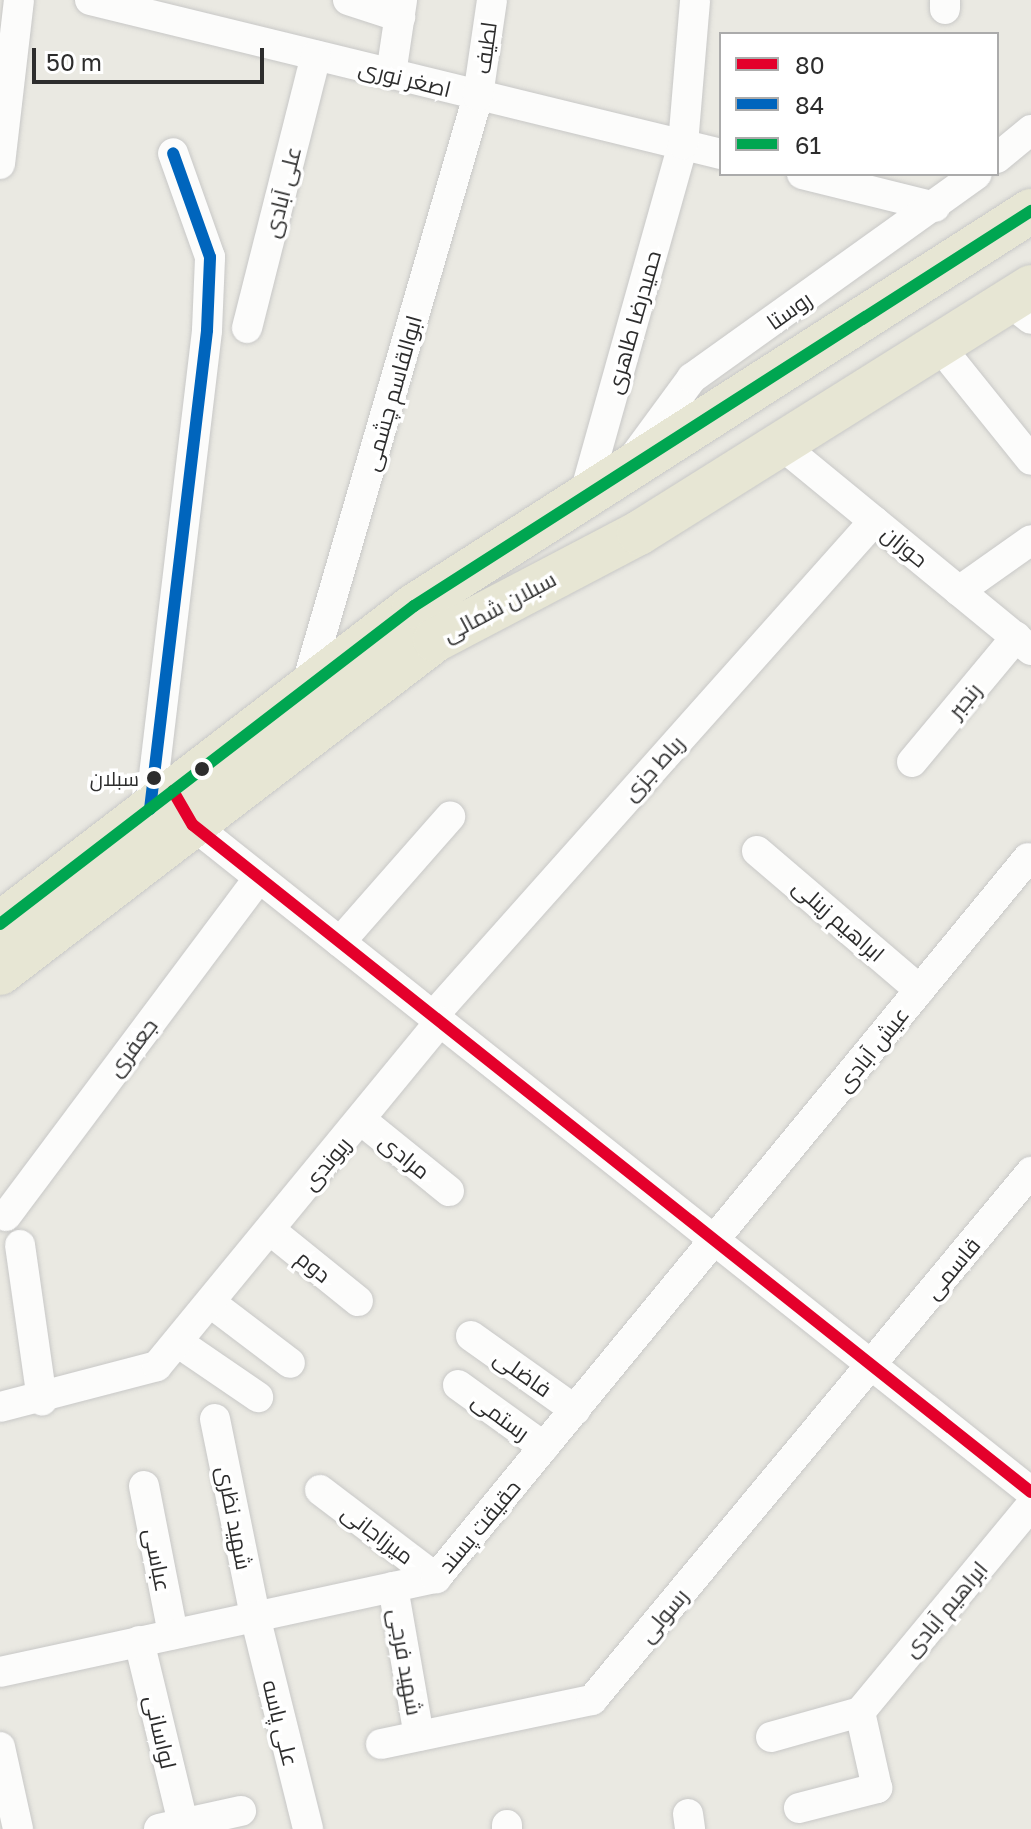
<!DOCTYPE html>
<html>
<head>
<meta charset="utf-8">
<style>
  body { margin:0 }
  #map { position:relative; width:1031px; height:1829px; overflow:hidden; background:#eae9e2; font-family:"Golos Text",Cairo,sans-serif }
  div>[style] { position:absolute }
  .roads { filter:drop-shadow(0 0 2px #c8c8c7) drop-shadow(0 0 2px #c8c8c7) }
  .street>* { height:30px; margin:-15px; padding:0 15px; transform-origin:15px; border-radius:15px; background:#fcfcfb }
  .primary>* { height:44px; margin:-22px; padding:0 22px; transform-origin:22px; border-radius:22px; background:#e7e6d4 }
  .bus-1>* { height:12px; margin:-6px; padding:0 6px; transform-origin:6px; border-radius:6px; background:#e4002b }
  .bus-2>* { height:12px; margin:-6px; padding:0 6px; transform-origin:6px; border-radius:6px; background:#0065bd }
  .bus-3>* { height:12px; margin:-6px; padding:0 6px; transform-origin:6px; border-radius:6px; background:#00a651 }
  .dots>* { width:22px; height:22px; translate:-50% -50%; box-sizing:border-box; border:4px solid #fff; border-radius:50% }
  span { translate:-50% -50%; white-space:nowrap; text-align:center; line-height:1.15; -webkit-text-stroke:7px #fff; paint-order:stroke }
  .bus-label { font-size:20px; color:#2d2d2d }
  .right { translate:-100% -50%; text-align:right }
  .street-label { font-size:22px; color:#2d2d2d }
  .legend { position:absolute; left:719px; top:32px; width:280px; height:144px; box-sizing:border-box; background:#fff; border:2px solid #ababab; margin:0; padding:10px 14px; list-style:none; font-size:24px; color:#2d2d2d }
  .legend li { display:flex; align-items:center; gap:16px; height:40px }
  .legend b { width:40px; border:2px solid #ababab }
  .scale { position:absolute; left:32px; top:48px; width:232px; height:36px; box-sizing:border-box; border:4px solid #2d2d2d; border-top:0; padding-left:10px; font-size:24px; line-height:28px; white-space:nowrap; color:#2d2d2d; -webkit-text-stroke:6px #fff; paint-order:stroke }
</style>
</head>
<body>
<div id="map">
  <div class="roads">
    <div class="street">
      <div style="left:90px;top:0;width:650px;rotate:13.72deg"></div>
      <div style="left:348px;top:0;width:55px;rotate:18.1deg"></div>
      <div style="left:945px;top:9px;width:9px;rotate:-90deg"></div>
      <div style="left:391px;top:74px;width:75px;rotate:-81.5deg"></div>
      <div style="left:997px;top:158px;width:44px;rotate:-39.5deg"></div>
      <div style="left:0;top:164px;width:165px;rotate:-83.4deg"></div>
      <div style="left:802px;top:174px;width:137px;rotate:13.9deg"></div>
      <div style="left:1008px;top:301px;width:29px;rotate:38deg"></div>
      <div style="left:247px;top:328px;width:281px;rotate:-75.8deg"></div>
      <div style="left:953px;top:363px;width:124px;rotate:51.2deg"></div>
      <div style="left:779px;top:443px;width:326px;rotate:39.4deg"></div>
      <div style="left:631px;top:461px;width:103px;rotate:-53.7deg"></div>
      <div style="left:692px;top:378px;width:350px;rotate:-35.6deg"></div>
      <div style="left:583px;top:500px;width:370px;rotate:-74.3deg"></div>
      <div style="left:683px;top:144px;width:144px;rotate:-85.2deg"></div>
      <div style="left:959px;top:591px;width:88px;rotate:-35.3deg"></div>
      <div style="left:305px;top:690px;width:619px;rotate:-73.76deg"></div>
      <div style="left:478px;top:96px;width:97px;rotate:-81.7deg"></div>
      <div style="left:912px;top:762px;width:163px;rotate:-50.2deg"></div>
      <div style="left:150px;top:809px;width:482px;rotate:-83.2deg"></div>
      <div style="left:207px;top:330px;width:73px;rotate:-87.6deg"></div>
      <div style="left:210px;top:257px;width:110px;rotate:-109.6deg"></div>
      <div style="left:193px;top:825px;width:1071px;rotate:38.52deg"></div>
      <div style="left:757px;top:851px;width:214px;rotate:40.5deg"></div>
      <div style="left:340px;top:942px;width:167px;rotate:-48.7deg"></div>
      <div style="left:433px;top:1016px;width:663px;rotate:-48.3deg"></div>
      <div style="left:361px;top:1120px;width:113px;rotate:38.9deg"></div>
      <div style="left:6px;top:1216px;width:422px;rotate:-53.2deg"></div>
      <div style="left:270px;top:1230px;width:113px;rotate:38.9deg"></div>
      <div style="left:20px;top:1245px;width:157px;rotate:81.9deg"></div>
      <div style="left:211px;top:1303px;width:99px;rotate:37.2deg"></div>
      <div style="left:471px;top:1336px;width:128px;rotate:35.4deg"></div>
      <div style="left:179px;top:1343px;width:96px;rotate:34.4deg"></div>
      <div style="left:458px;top:1385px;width:106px;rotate:35.8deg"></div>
      <div style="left:0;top:1407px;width:162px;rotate:-14.6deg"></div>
      <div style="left:157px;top:1366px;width:446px;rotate:-50.6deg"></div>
      <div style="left:215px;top:1419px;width:201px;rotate:78.5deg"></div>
      <div style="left:255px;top:1616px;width:219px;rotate:76deg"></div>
      <div style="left:144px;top:1486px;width:151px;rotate:78.9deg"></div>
      <div style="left:320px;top:1490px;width:146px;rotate:37.2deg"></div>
      <div style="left:393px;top:1587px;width:151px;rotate:80.1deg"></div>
      <div style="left:139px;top:1641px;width:187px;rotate:76.4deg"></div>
      <div style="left:0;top:1672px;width:446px;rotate:-12.2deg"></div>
      <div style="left:436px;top:1578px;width:932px;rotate:-50.57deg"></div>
      <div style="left:771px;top:1737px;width:92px;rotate:-15.7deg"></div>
      <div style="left:381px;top:1744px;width:216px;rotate:-11.8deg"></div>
      <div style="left:592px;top:1700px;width:687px;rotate:-50.26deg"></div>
      <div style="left:0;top:1747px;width:84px;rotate:77.6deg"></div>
      <div style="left:799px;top:1808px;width:81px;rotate:-14.4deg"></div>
      <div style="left:877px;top:1788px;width:78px;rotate:-102.6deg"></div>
      <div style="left:860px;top:1712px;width:268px;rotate:-50.4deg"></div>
      <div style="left:688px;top:1814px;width:15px;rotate:82deg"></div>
      <div style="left:507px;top:1825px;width:4px;rotate:90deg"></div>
      <div style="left:159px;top:1829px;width:84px;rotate:-12.4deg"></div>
    </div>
    <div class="primary">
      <div style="left:0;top:924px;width:522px;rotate:-37.53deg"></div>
      <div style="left:414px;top:606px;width:733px;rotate:-32.63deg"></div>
      <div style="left:0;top:973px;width:548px;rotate:-37.43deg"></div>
      <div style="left:435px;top:640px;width:230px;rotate:-27.7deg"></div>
      <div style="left:639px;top:533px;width:463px;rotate:-32.1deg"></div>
    </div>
  </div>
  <div class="bus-1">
    <div style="left:173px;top:791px;width:39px;rotate:60deg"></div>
    <div style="left:193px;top:825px;width:1071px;rotate:38.52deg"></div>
  </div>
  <div class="bus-2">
    <div style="left:150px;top:809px;width:482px;rotate:-83.2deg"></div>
    <div style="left:207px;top:330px;width:73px;rotate:-87.6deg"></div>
    <div style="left:210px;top:257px;width:110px;rotate:-109.6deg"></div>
  </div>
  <div class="bus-3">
    <div style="left:0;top:924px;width:522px;rotate:-37.53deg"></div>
    <div style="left:414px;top:606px;width:733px;rotate:-32.63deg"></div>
  </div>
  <div class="dots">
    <div style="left:202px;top:769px;background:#2d2d2d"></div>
    <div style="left:154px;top:778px;background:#2d2d2d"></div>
  </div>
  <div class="bus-label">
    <span class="right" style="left:139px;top:778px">سبلان</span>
  </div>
  <div class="street-label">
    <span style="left:485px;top:48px;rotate:-82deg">لطیف</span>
    <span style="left:405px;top:78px;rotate:14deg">اصغر نوری</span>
    <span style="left:282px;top:192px;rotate:-76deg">علی آبادی</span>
    <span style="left:789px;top:310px;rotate:-35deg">روستا</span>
    <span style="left:633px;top:322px;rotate:-74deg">حمیدرضا طاهری</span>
    <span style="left:392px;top:393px;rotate:-74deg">ابوالقاسم چشمی</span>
    <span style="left:905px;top:546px;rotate:39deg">حوزان</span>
    <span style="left:499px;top:606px;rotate:-28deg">سبلان شمالی</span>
    <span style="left:964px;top:700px;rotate:-50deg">رنجبر</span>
    <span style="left:653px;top:768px;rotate:-48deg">رباط جزی</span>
    <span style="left:839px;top:920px;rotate:41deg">ابراهیم زینلی</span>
    <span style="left:132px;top:1047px;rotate:-53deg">جعفری</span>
    <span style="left:872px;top:1049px;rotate:-51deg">عیش آبادی</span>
    <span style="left:405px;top:1156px;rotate:39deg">مرادی</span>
    <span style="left:326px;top:1163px;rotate:-50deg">ریوندی</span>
    <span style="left:314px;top:1266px;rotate:39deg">دوم</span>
    <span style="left:952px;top:1268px;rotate:-50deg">قاسمی</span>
    <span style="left:523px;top:1373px;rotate:35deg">فاضلی</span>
    <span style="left:501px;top:1416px;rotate:36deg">رستمی</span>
    <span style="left:235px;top:1518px;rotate:79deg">شهید نظری</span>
    <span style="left:479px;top:1526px;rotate:-50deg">حقیقت پسند</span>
    <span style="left:378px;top:1534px;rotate:37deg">میرزاجانی</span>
    <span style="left:158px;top:1560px;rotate:79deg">عباسی</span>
    <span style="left:945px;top:1609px;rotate:-50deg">ابراهیم آبادی</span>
    <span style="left:663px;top:1615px;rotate:-50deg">رسولی</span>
    <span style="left:406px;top:1662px;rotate:80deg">شهید فرجی</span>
    <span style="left:281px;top:1723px;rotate:76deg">علی پاسه</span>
    <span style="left:161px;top:1732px;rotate:77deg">لواسانی</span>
  </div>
  <ul class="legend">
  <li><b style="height:10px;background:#e4002b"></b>80</li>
  <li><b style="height:10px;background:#0065bd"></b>84</li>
  <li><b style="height:10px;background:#00a651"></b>61</li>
  </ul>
  <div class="scale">50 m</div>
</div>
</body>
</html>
